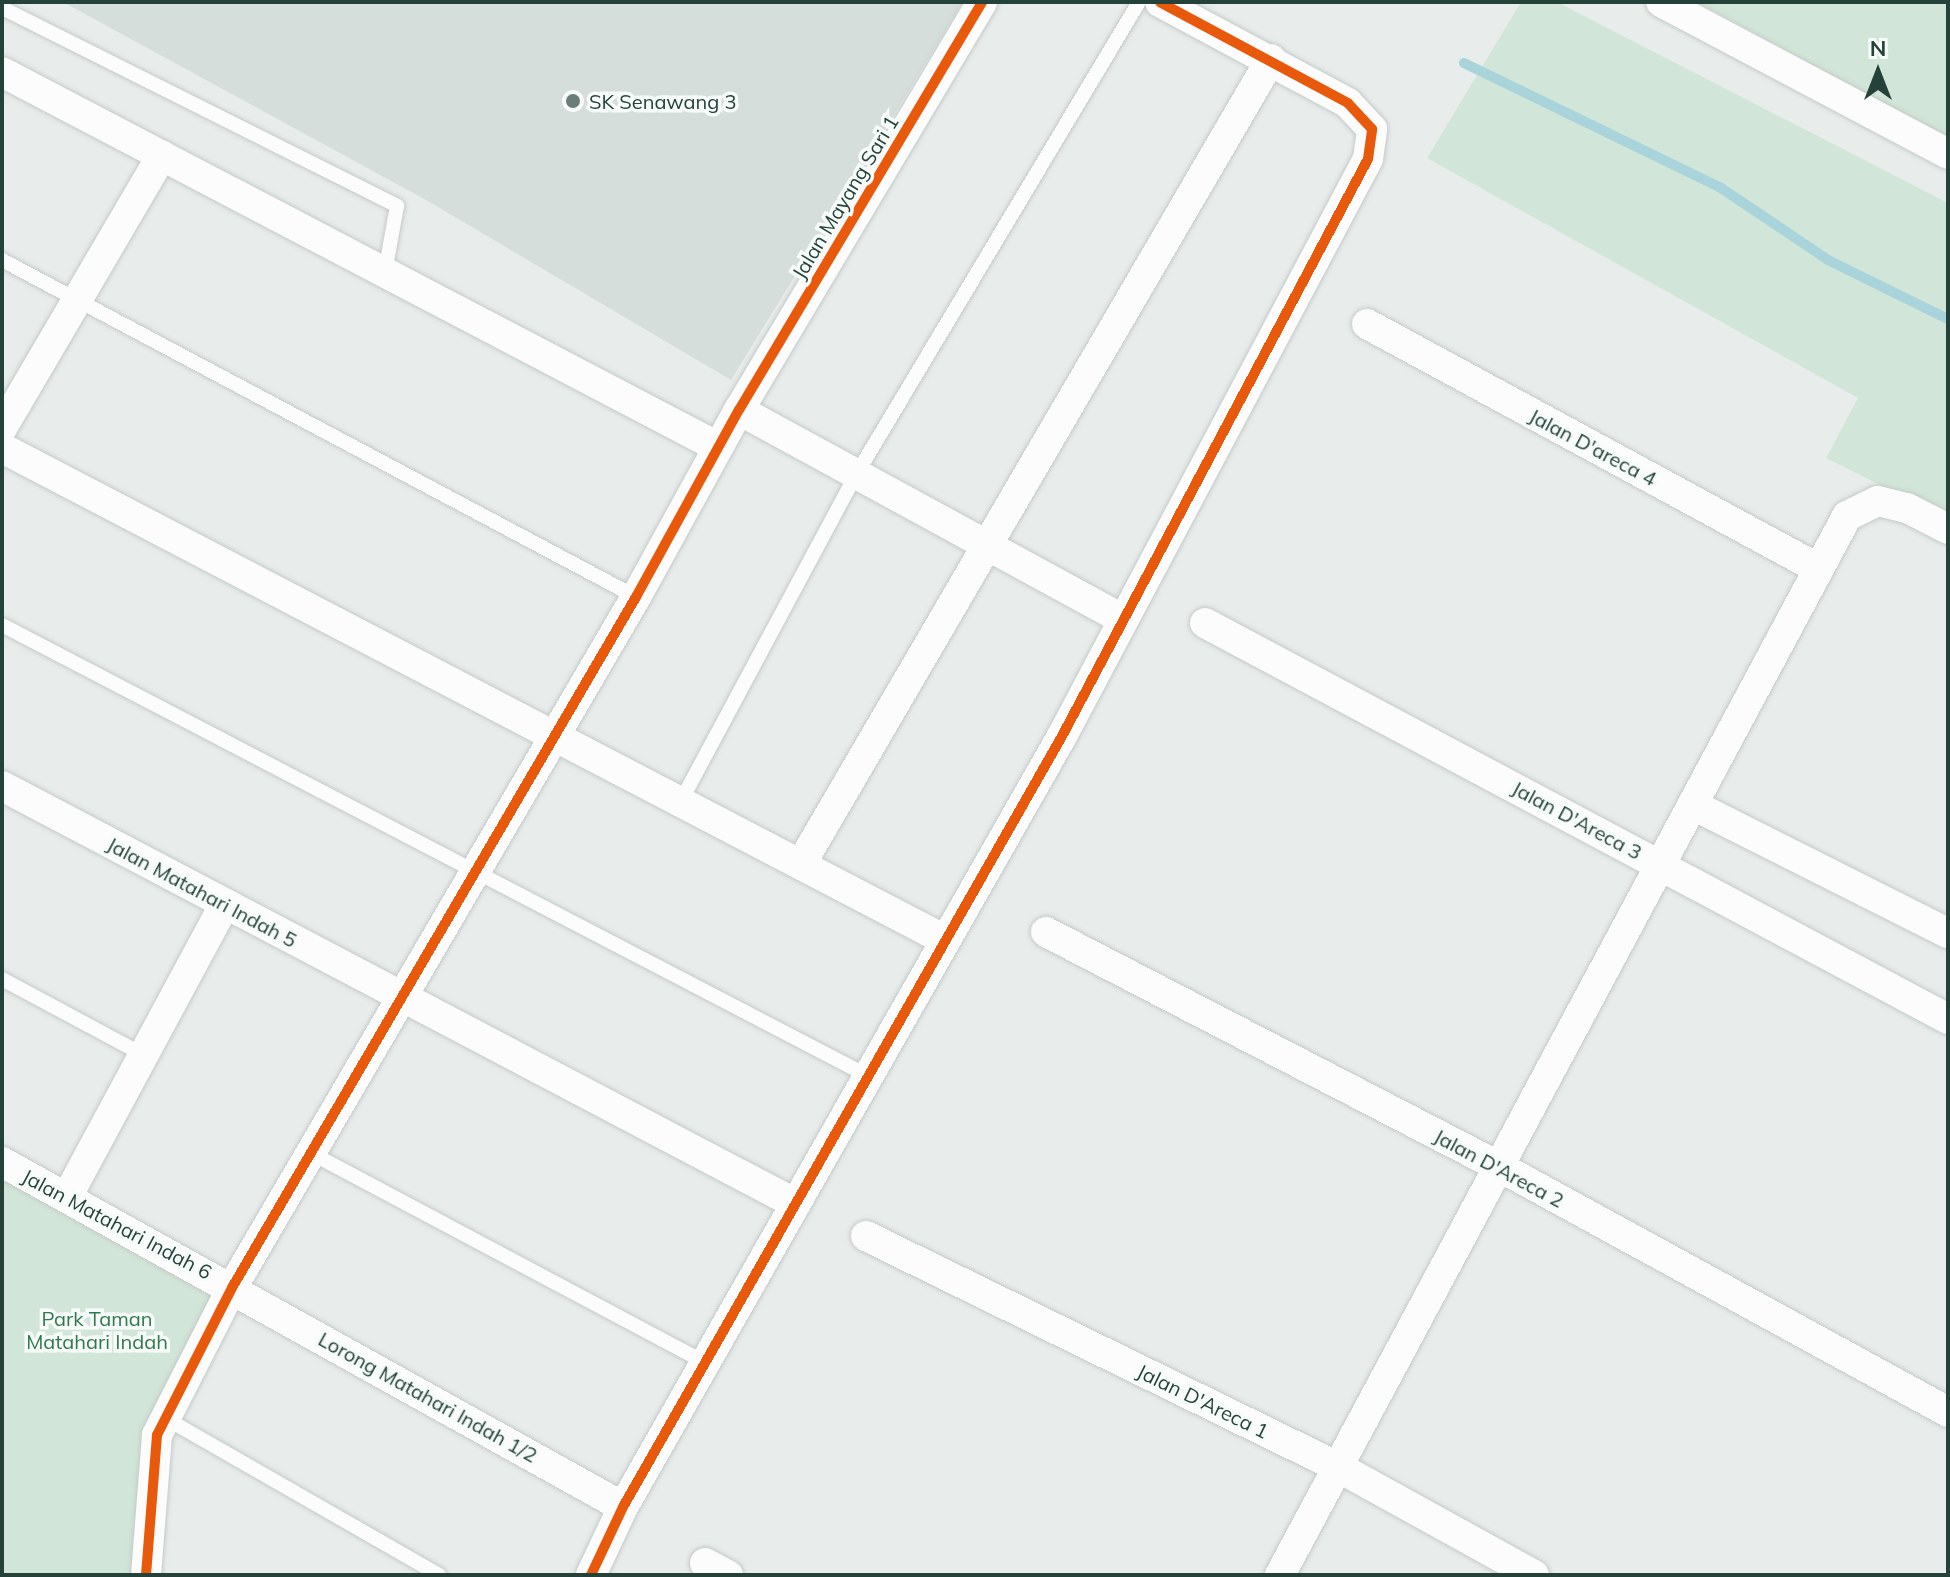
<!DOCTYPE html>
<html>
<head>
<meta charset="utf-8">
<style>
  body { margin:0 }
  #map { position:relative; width:1950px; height:1577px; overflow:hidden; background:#e8edeb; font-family:Mulish,sans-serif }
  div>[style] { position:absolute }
  .built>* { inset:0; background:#d6dedb }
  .green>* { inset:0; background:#d1e6d8 }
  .stream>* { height:10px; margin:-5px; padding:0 5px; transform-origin:5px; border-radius:5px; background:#a9d4db }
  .roads { filter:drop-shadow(0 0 2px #c5cac8) drop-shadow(0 0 2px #c5cac8) }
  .lane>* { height:14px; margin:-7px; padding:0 7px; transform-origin:7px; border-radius:7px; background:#fcfcfc }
  .street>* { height:30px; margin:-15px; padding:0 15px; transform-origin:15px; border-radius:15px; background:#fcfcfc }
  .cycleway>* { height:10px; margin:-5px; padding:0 5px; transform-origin:5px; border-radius:5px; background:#e8590c }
  .dots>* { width:22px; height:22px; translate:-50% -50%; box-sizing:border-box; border:4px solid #f7fbf9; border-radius:50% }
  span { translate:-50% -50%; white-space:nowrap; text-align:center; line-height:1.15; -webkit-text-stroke:7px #f7fbf9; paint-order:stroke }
  .poi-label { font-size:20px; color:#24423a }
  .left { translate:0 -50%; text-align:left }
  .street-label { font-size:20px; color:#24423a }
  .park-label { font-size:20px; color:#2d7a4b }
  .frame { position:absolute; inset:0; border:4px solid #24423a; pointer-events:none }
  .north { position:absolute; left:1838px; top:32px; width:80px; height:80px; -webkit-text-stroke:6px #f7fbf9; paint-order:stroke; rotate:0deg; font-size:22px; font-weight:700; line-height:32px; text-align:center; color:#24423a }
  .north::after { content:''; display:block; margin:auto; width:28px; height:36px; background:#24423a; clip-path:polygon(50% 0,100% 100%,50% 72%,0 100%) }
</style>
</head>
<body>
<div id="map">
  <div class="built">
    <div style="clip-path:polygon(63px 2px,963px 2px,731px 380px,426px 200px)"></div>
  </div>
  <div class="green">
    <div style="clip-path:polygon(1521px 2px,1557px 2px,1948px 203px,1948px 519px,1826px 458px,1858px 398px,1427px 158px)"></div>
    <div style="clip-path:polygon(1697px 2px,1948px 2px,1948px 138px)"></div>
    <div style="clip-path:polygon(2px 1168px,224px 1289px,150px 1434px,140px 1575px,2px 1575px)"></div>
  </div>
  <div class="stream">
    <div style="left:1464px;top:63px;width:286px;rotate:25.9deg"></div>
    <div style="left:1721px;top:188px;width:129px;rotate:33.9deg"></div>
    <div style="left:1828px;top:260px;width:134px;rotate:26.2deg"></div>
  </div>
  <div class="roads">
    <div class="lane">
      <div style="left:2px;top:8px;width:442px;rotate:26.6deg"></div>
      <div style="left:397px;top:206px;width:67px;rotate:100.3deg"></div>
      <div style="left:2px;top:260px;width:718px;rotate:27.99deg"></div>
      <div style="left:2px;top:625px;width:976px;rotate:27.51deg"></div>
      <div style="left:681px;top:801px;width:370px;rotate:-61.8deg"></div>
      <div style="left:856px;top:475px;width:551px;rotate:-59.11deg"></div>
      <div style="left:2px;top:979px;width:161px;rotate:28.2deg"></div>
      <div style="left:311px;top:1153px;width:447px;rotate:28deg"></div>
      <div style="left:165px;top:1418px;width:316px;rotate:29.8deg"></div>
    </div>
    <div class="street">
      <div style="left:1661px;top:2px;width:325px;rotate:27.9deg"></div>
      <div style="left:2px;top:72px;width:808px;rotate:27.64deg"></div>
      <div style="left:1367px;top:324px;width:514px;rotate:28.46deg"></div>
      <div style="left:739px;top:410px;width:437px;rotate:28.6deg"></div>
      <div style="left:2px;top:428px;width:316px;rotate:-59.6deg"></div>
      <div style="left:2px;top:448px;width:1064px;rotate:27.55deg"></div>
      <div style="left:1205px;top:623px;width:842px;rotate:28.06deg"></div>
      <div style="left:2px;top:786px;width:897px;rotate:27.76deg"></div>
      <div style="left:1693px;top:805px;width:285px;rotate:26.7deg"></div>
      <div style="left:801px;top:864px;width:932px;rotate:-59.72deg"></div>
      <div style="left:1046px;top:932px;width:511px;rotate:27.37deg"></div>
      <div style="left:1500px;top:1167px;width:511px;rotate:28.67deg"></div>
      <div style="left:2px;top:1162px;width:710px;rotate:29.05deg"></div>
      <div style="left:67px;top:1197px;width:333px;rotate:-61.7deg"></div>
      <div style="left:866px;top:1236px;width:525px;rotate:26.08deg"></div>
      <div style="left:1338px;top:1467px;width:224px;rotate:28.9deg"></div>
      <div style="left:705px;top:1563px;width:26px;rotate:28deg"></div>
      <div style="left:146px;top:1575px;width:140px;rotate:-85.5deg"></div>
      <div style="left:157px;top:1435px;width:167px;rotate:-63deg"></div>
      <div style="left:233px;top:1286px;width:798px;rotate:-59.68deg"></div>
      <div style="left:636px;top:597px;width:213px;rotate:-61.2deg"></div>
      <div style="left:739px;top:410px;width:475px;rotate:-59.2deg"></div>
      <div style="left:591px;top:1575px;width:75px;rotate:-64.8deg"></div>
      <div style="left:623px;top:1507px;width:885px;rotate:-60.34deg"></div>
      <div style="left:1061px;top:738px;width:655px;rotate:-62.07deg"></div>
      <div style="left:1368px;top:159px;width:30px;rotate:-82deg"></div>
      <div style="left:1372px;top:129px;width:35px;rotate:-133deg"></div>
      <div style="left:1348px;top:103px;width:213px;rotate:-151.8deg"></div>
      <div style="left:1280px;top:1575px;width:1201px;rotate:-61.83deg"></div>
      <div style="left:1847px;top:516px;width:34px;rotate:-26deg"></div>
      <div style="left:1878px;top:501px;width:30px;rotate:14deg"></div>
      <div style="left:1907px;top:508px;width:46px;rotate:27.1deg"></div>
    </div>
  </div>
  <div class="cycleway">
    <div style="left:146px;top:1575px;width:140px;rotate:-85.5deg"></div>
    <div style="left:157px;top:1435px;width:167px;rotate:-63deg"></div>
    <div style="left:233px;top:1286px;width:798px;rotate:-59.68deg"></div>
    <div style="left:636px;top:597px;width:213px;rotate:-61.2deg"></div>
    <div style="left:739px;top:410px;width:475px;rotate:-59.2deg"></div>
    <div style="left:591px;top:1575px;width:75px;rotate:-64.8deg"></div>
    <div style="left:623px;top:1507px;width:885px;rotate:-60.34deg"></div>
    <div style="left:1061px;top:738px;width:655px;rotate:-62.07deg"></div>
    <div style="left:1368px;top:159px;width:30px;rotate:-82deg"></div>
    <div style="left:1372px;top:129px;width:35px;rotate:-133deg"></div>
    <div style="left:1348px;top:103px;width:213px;rotate:-151.8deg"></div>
  </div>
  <div class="dots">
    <div style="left:573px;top:101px;background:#697e78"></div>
  </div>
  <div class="poi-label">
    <span class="left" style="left:589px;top:101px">SK Senawang 3</span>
  </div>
  <div class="street-label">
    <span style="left:845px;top:197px;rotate:-59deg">Jalan Mayang Sari 1</span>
    <span style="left:1593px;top:447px;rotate:28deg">Jalan D'areca 4</span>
    <span style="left:1577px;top:820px;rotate:28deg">Jalan D'Areca 3</span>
    <span style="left:202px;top:892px;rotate:28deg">Jalan Matahari Indah 5</span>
    <span style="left:1499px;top:1168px;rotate:28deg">Jalan D'Areca 2</span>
    <span style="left:117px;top:1224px;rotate:28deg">Jalan Matahari Indah 6</span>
    <span style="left:428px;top:1397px;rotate:29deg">Lorong Matahari Indah 1/2</span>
    <span style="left:1203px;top:1401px;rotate:26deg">Jalan D'Areca 1</span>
  </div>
  <div class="park-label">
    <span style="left:97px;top:1330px">Park Taman<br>Matahari Indah</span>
  </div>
  <div class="frame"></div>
  <div class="north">N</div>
</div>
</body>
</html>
